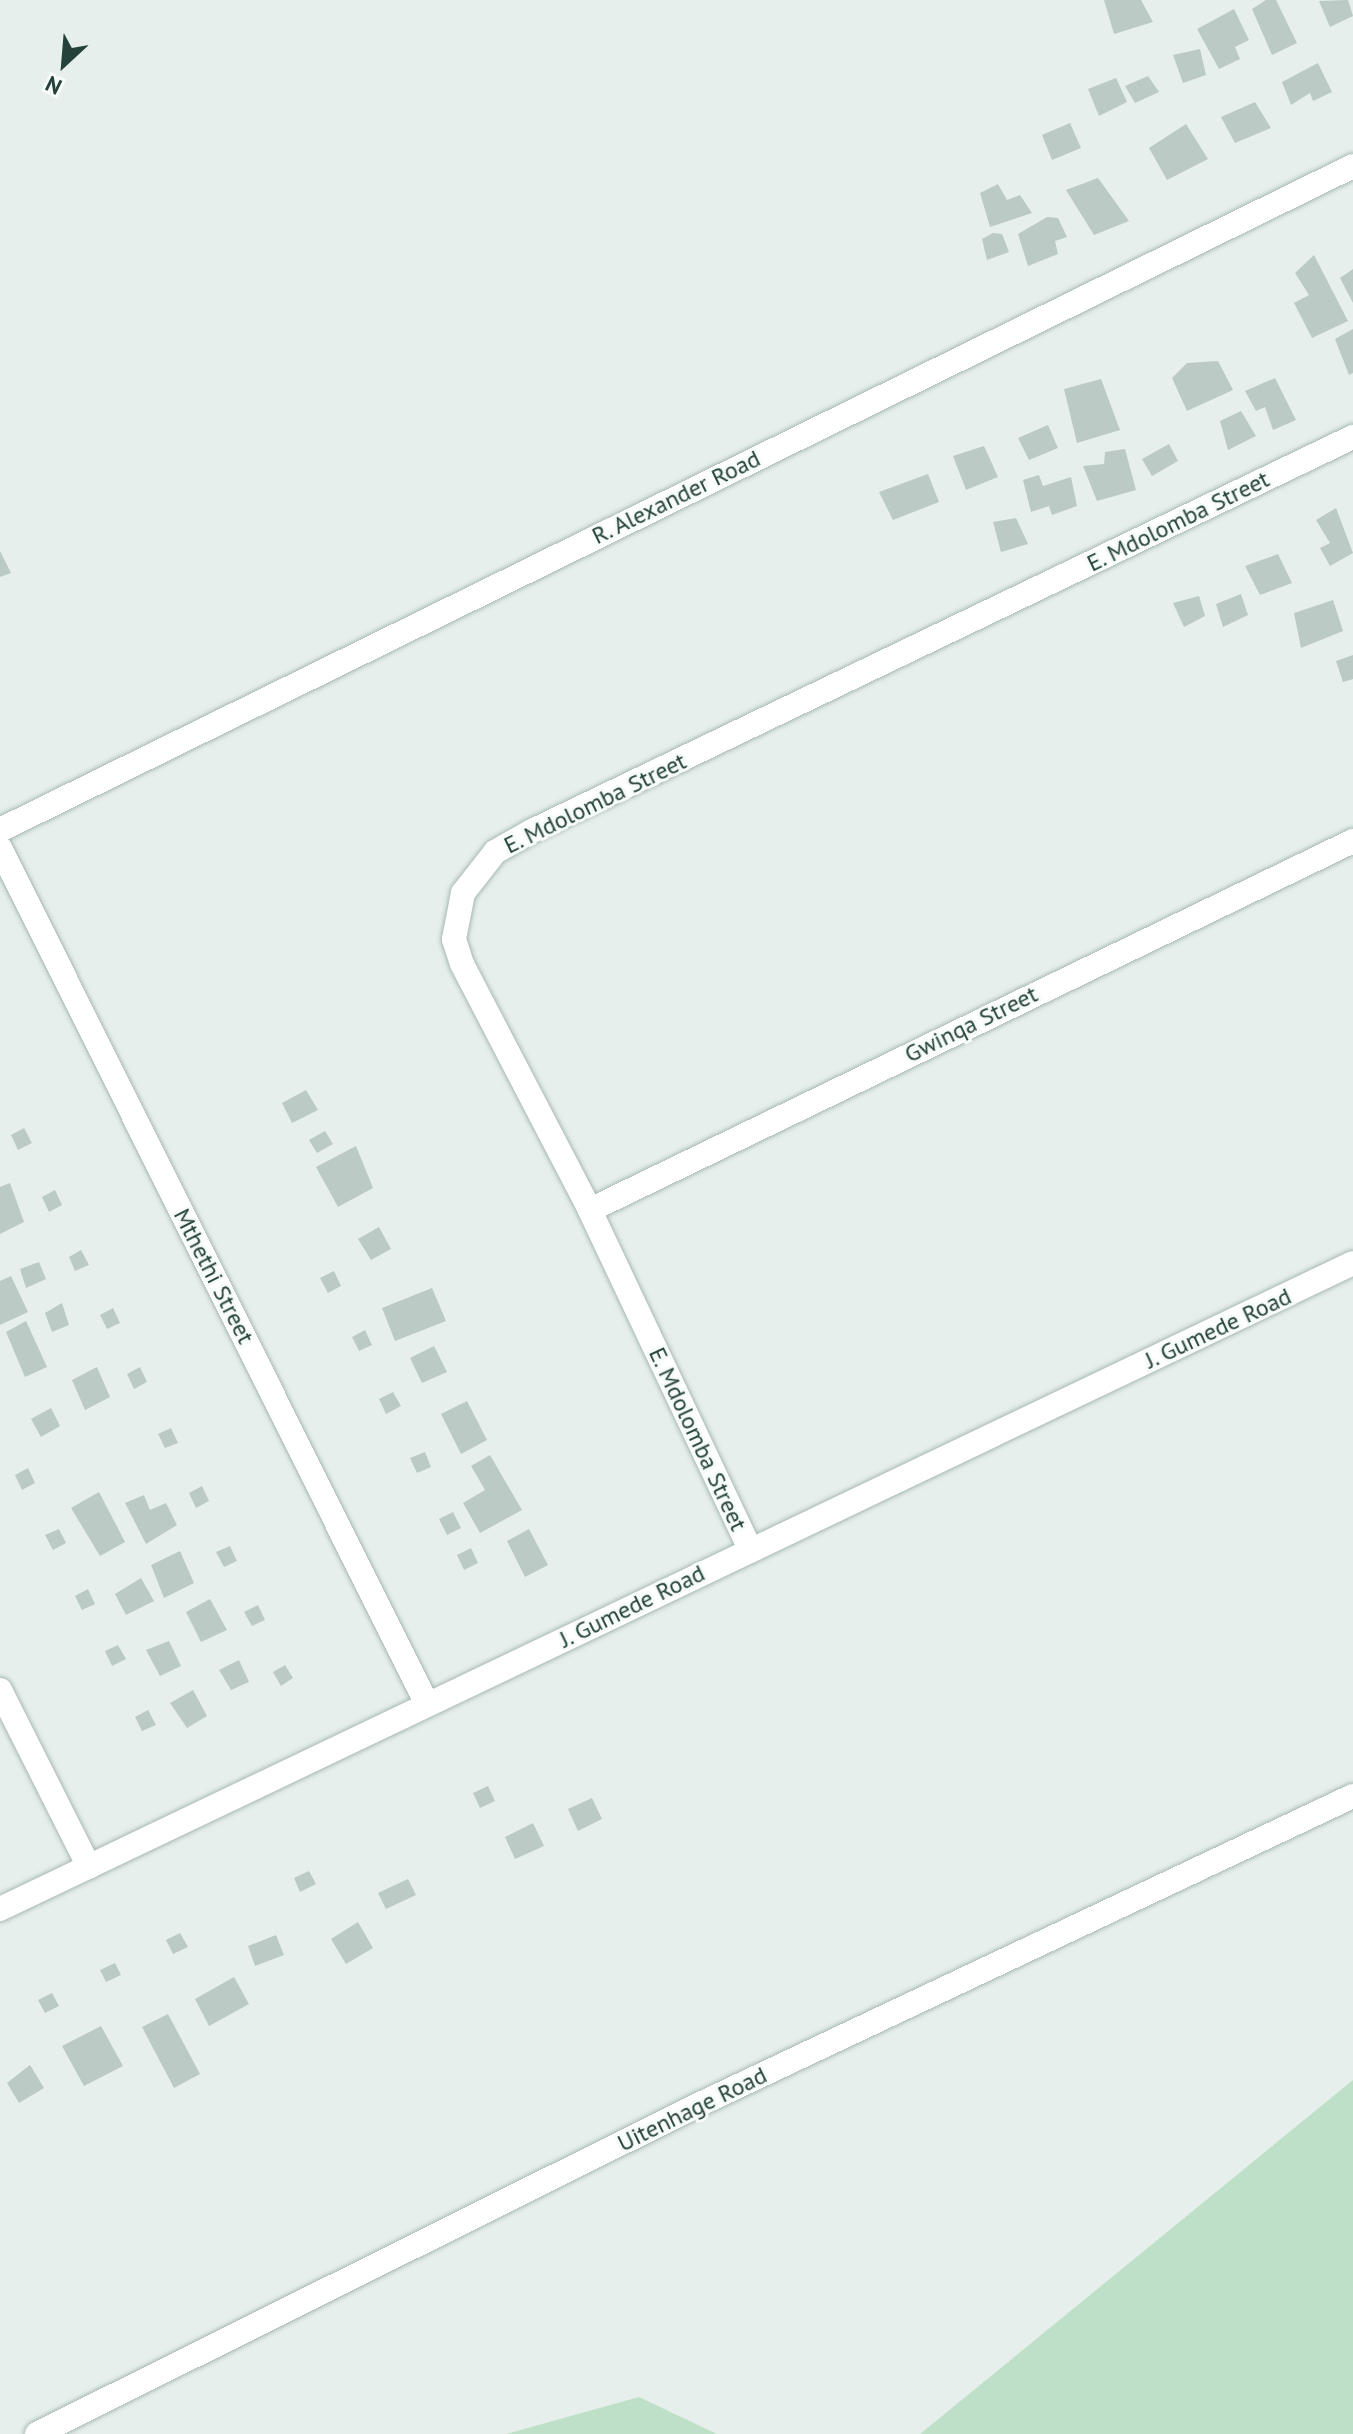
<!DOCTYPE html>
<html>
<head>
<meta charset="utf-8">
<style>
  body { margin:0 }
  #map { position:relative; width:1353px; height:2434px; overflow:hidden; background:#e6efeb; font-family:"PT Sans",sans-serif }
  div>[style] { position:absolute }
  .green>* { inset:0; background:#bfe0c8 }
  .building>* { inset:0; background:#bbcac4 }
  .roads { filter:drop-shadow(0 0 2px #a8b8b2) drop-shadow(0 0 2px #a8b8b2) }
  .street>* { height:24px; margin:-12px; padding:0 12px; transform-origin:12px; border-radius:12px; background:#fff }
  .secondary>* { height:24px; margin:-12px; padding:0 12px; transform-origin:12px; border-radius:12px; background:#fff }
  span { translate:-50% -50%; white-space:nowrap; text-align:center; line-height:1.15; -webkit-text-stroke:6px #f7fbf9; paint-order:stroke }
  .street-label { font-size:24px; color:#24423a }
  .north { position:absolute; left:24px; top:24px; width:80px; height:80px; -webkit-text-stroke:6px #f7fbf9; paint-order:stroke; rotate:206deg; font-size:22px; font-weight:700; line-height:32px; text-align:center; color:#24423a }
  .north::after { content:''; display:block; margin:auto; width:28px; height:36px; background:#24423a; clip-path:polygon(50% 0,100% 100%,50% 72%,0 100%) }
</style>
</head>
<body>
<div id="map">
  <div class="green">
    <div style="clip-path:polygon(1353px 2080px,1353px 2434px,920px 2434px)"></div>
    <div style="clip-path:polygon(639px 2397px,717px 2434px,506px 2434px)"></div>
  </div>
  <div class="building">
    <div style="clip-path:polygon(1104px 0,1141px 0,1153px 22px,1114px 34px)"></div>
    <div style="clip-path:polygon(1266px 0,1276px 0,1297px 43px,1272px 55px,1252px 9px)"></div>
    <div style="clip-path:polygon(1348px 0,1353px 16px,1330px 27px,1319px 1px)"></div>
    <div style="clip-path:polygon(1234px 9px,1249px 40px,1235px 47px,1240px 59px,1219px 69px,1197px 29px)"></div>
    <div style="clip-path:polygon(1200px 49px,1206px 75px,1183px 83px,1173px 55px)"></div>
    <div style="clip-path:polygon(1318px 63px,1332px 92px,1313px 101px,1310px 93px,1291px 105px,1282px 82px)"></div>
    <div style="clip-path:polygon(1148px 76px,1159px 92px,1135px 103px,1125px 86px)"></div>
    <div style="clip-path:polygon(1116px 78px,1127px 102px,1099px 116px,1088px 89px)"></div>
    <div style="clip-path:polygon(1255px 102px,1271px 128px,1235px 143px,1221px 117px)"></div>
    <div style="clip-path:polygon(1070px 123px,1081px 148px,1052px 160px,1042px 135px)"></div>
    <div style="clip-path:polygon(1186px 124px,1208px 159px,1167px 180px,1149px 148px)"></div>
    <div style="clip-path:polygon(1098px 178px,1129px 221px,1094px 235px,1066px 190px)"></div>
    <div style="clip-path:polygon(998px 184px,1007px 200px,1020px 195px,1032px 213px,990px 227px,980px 193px)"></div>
    <div style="clip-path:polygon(1047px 217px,1058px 218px,1067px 237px,1055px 241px,1058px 254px,1028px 266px,1018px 234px)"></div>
    <div style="clip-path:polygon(993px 233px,1002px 234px,1009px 252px,987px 260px,982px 239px)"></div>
    <div style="clip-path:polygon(1314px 255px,1348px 321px,1312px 338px,1294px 303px,1309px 295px,1295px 273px)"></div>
    <div style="clip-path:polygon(1353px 269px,1353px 303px,1340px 278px)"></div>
    <div style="clip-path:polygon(1353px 329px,1353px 373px,1349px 375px,1335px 339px)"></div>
    <div style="clip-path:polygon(1218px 361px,1233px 390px,1187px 411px,1172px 378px,1187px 363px)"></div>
    <div style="clip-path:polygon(1275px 378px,1296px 420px,1273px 430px,1265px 407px,1256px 411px,1245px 391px)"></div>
    <div style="clip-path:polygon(1101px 379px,1120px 430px,1077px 443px,1064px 389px)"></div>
    <div style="clip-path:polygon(1241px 411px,1256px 436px,1228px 450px,1220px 421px)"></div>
    <div style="clip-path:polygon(1048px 425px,1058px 448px,1029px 460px,1018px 438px)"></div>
    <div style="clip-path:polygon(1169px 444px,1178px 461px,1152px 476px,1142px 459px)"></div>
    <div style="clip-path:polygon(984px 446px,998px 477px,966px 490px,953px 456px)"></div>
    <div style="clip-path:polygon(1125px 449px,1136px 490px,1097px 501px,1083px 466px,1104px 464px,1105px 452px)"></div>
    <div style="clip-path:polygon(928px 474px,939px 502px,893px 520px,879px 492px)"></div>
    <div style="clip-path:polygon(1039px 475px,1043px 486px,1071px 477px,1077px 506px,1052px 515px,1049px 506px,1031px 512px,1023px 480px)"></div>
    <div style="clip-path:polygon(1336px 508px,1353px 553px,1330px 566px,1320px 548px,1330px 543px,1316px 520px)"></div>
    <div style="clip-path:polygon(1016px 518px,1028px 544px,1001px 552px,993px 522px)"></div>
    <div style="clip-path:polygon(0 551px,11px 573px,0 577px)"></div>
    <div style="clip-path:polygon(1278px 554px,1292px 583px,1260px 595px,1245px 566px)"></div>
    <div style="clip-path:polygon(1241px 594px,1248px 615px,1223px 627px,1216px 604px)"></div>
    <div style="clip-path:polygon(1199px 596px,1205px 616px,1184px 627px,1173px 603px)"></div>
    <div style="clip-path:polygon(1333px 600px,1343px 631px,1301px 648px,1294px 613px)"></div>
    <div style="clip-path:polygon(1353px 655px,1353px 679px,1343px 682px,1336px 661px)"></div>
    <div style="clip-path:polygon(306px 1090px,318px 1110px,292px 1123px,282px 1103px)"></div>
    <div style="clip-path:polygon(24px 1128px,32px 1143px,18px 1150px,11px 1135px)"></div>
    <div style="clip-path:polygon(325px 1131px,333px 1144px,317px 1153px,309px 1140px)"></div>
    <div style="clip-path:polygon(356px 1146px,373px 1188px,338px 1207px,316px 1167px)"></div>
    <div style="clip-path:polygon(10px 1183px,24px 1222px,0 1234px,0 1187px)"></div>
    <div style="clip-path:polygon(55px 1190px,62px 1205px,49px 1212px,42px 1197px)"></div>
    <div style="clip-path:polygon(379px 1227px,391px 1249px,371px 1260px,358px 1239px)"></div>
    <div style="clip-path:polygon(81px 1250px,89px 1265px,75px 1271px,69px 1257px)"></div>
    <div style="clip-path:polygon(39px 1262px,46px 1279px,26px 1288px,20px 1269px)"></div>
    <div style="clip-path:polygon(334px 1271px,341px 1286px,328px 1293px,320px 1278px)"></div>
    <div style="clip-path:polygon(11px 1276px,28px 1312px,0 1325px,0 1281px)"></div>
    <div style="clip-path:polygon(432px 1288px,446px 1321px,395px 1341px,382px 1308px)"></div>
    <div style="clip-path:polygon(62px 1303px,69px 1325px,52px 1332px,45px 1313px)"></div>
    <div style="clip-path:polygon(113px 1308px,120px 1323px,107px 1329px,100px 1315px)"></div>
    <div style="clip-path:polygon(26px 1321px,47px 1367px,25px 1377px,6px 1332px)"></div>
    <div style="clip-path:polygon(365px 1330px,372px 1345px,359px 1351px,352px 1337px)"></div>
    <div style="clip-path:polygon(434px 1346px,447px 1372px,422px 1383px,410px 1358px)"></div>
    <div style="clip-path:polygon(97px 1367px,110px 1397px,85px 1410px,72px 1380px)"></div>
    <div style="clip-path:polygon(140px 1367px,147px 1382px,134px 1389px,127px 1374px)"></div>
    <div style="clip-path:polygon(393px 1392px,401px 1406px,386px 1414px,379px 1399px)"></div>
    <div style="clip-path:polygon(467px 1401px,487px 1440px,461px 1454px,441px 1414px)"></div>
    <div style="clip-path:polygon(51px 1408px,60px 1426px,41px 1437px,31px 1419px)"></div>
    <div style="clip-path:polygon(171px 1428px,178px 1443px,165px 1448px,158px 1434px)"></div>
    <div style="clip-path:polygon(425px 1452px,431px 1467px,417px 1473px,410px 1458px)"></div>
    <div style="clip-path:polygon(490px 1455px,522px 1510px,480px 1533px,463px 1503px,485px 1490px,471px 1466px)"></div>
    <div style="clip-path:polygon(28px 1468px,35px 1483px,22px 1490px,15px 1475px)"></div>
    <div style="clip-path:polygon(202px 1486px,209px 1501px,196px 1508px,189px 1493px)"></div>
    <div style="clip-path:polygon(99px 1492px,125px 1542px,100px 1556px,71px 1508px)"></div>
    <div style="clip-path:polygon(144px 1495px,150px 1510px,166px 1503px,177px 1525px,146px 1544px,125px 1503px)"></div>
    <div style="clip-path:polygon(453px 1512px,461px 1528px,447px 1535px,439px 1519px)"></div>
    <div style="clip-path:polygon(59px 1529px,66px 1543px,53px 1550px,45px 1535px)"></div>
    <div style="clip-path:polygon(529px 1529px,548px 1565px,525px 1577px,507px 1541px)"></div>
    <div style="clip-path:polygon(230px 1546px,237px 1561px,224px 1567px,216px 1552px)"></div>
    <div style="clip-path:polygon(471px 1548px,478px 1563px,464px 1570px,457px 1555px)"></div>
    <div style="clip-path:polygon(180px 1551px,194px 1583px,164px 1598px,151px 1565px)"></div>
    <div style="clip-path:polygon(141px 1578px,154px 1601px,126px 1615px,115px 1594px)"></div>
    <div style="clip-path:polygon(88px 1589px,95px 1604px,82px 1610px,75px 1596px)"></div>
    <div style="clip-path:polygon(210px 1599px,227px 1630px,201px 1642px,186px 1612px)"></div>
    <div style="clip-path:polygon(258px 1605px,265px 1620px,252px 1626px,244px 1612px)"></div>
    <div style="clip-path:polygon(169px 1641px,181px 1666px,160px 1676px,146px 1650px)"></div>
    <div style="clip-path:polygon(118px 1645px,126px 1659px,112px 1666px,105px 1651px)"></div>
    <div style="clip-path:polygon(239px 1660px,249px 1682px,231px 1690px,219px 1670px)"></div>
    <div style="clip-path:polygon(285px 1665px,293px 1678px,281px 1686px,273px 1672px)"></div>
    <div style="clip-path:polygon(193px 1690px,207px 1716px,187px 1728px,170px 1703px)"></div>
    <div style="clip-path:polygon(148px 1710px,156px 1725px,142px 1731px,135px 1717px)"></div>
    <div style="clip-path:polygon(488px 1786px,495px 1801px,480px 1808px,473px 1793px)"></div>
    <div style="clip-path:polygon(592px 1798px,602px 1819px,578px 1831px,568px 1809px)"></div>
    <div style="clip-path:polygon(533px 1823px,544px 1846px,515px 1859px,505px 1837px)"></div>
    <div style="clip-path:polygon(309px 1871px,316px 1884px,300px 1892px,294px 1878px)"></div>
    <div style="clip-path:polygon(408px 1879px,416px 1895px,386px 1909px,378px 1893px)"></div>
    <div style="clip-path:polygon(358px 1922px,373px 1948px,346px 1964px,331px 1939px)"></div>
    <div style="clip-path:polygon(180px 1933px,188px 1947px,173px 1954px,166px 1940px)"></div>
    <div style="clip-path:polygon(276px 1935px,284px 1955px,255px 1966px,248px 1946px)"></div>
    <div style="clip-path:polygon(115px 1963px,121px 1975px,106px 1982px,100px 1970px)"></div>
    <div style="clip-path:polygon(234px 1977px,249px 2004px,209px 2026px,195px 1999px)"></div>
    <div style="clip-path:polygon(52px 1993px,59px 2006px,45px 2013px,38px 2000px)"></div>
    <div style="clip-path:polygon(168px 2014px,200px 2074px,174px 2088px,142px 2027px)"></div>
    <div style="clip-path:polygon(101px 2026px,123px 2066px,84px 2086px,62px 2046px)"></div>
    <div style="clip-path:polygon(30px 2065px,44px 2088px,19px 2103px,7px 2083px)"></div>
  </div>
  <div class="roads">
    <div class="street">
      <div style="left:0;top:830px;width:1507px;rotate:-26.14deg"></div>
      <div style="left:0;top:848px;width:957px;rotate:63.49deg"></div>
      <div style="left:590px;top:1210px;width:848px;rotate:-25.81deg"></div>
      <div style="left:750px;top:1549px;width:375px;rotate:-115.3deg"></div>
      <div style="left:590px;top:1210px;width:277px;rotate:-117.5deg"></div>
      <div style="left:462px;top:964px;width:26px;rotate:-108deg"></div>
      <div style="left:454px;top:939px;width:47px;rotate:-78.9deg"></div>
      <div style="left:463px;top:893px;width:52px;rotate:-52deg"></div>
      <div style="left:495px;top:852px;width:43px;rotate:-29.6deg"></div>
      <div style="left:532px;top:831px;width:911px;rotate:-25.64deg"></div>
      <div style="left:0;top:1690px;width:198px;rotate:63.3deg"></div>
      <div style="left:0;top:1909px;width:1499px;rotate:-25.52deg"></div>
    </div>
    <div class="secondary">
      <div style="left:37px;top:2434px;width:738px;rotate:-26.46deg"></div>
      <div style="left:698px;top:2105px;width:724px;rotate:-25.26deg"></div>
    </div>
  </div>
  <div class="street-label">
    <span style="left:676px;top:497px;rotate:-26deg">R. Alexander Road</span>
    <span style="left:1178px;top:521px;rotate:-26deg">E. Mdolomba Street</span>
    <span style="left:595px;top:803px;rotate:-26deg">E. Mdolomba Street</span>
    <span style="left:971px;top:1024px;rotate:-26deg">Gwinqa Street</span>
    <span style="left:214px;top:1276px;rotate:63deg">Mthethi Street</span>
    <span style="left:1218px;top:1328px;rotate:-25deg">J. Gumede Road</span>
    <span style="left:698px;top:1439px;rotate:65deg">E. Mdolomba Street</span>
    <span style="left:632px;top:1606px;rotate:-26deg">J. Gumede Road</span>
    <span style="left:692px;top:2109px;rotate:-26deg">Uitenhage Road</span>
  </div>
  <div class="north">N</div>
</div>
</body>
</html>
